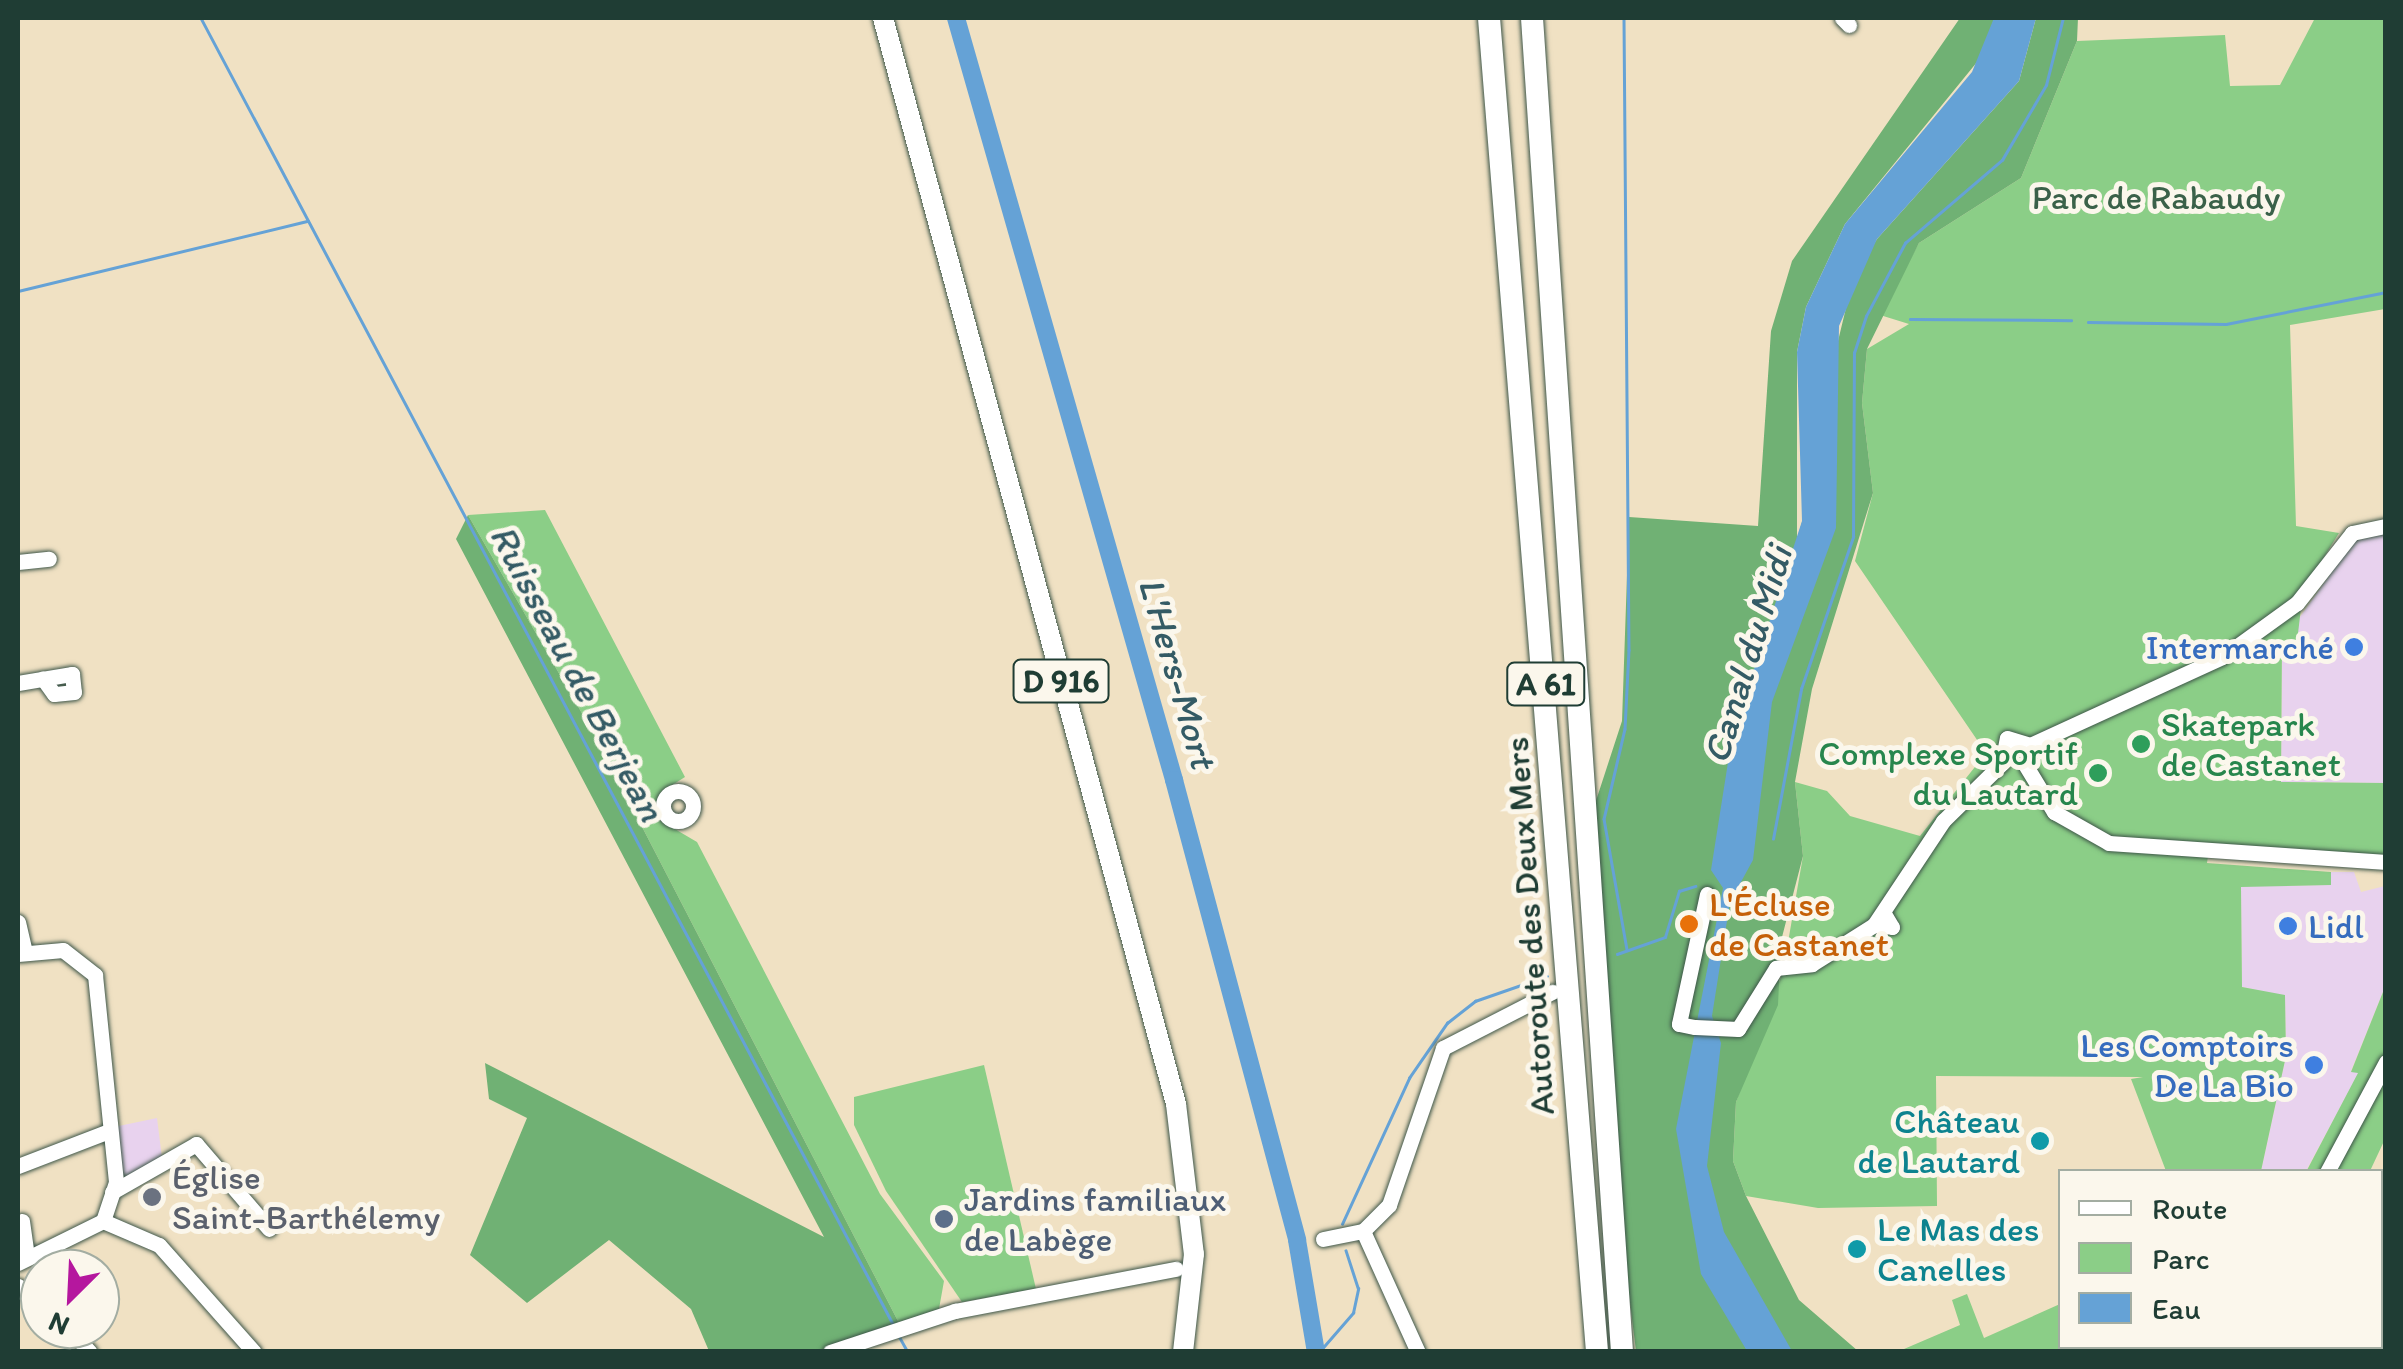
<!DOCTYPE html>
<html>
<head>
<meta charset="utf-8">
<style>
  body { margin:0 }
  #map { position:relative; width:2403px; height:1369px; overflow:hidden; background:#f0e1c3; font-family:Itim,sans-serif }
  div>[style] { position:absolute }
  .built>* { inset:0; background:#e8d2ee }
  .green>* { inset:0; background:#8bce87 }
  .forest>* { inset:0; background:#70b174 }
  .water>* { inset:0; background:#65a2d6 }
  .stream>* { height:2.5px; margin:-1.25px; padding:0 1.25px; transform-origin:1.25px; border-radius:1.25px; background:#65a2d6 }
  .river>* { height:18px; margin:-9px; padding:0 9px; transform-origin:9px; border-radius:9px; background:#65a2d6 }
  .roads { filter:drop-shadow(0 0 2px #3e5649) drop-shadow(0 0 2px #3e5649) }
  .minor>* { height:15px; margin:-7.5px; padding:0 7.5px; transform-origin:7.5px; border-radius:7.5px; background:#fff }
  .minor>.ring { margin:-7.5px; padding:0; box-sizing:content-box; background:none; border:15px solid #fff; border-radius:50% }
  .major>* { height:20px; margin:-10px; padding:0 10px; transform-origin:10px; border-radius:10px; background:#fff }
  .highway>* { height:22px; margin:-11px; padding:0 11px; transform-origin:11px; border-radius:11px; background:#fff }
  .dots>* { width:28px; height:28px; translate:-50% -50%; box-sizing:border-box; border:5px solid #fbf7ec; border-radius:50% }
  span { translate:-50% -50%; white-space:nowrap; text-align:center; line-height:1.15; -webkit-text-stroke:10px #fbf7ec; paint-order:stroke }
  .shield-label span { padding:2px 8px; background:#fbf7ec; border:2px solid; border-radius:8px; -webkit-text-stroke-width:0 }
  .shield-label { font-size:32px; color:#1f3d34; font-weight:700 }
  .park-label { font-size:35px; color:#3a6149 }
  .shop-label { font-size:35px; color:#366cbe }
  .right { translate:-100% -50%; text-align:right }
  .left { translate:0 -50%; text-align:left }
  .leisure-label { font-size:35px; color:#27864d }
  .food-label { font-size:35px; color:#c56008 }
  .street-label { font-size:35px; color:#1f3d34 }
  .culture-label { font-size:35px; color:#0d838f }
  .worship-label { font-size:35px; color:#5b616d }
  .service-label { font-size:35px; color:#4e5e75 }
  .water-label { font-size:38px; color:#345b65; font-style:italic }
  .frame { position:absolute; inset:0; border:20px solid #1f3d34; pointer-events:none }
  .legend { position:absolute; left:2058px; top:1169px; width:325px; height:180px; box-sizing:border-box; background:#fbf7ec; border:2px solid #a3ada2; margin:0; padding:12px 18px; list-style:none; font-size:30px; color:#1f3d34 }
  .legend li { display:flex; align-items:center; gap:20px; height:50px }
  .legend b { width:50px; border:2px solid #a3ada2 }
  .north { position:absolute; left:20px; top:1249px; width:100px; height:100px; box-sizing:border-box; background:#fbf7ec; border:2px solid #a3ada2; border-radius:50%; rotate:204deg; font-size:28px; font-weight:700; line-height:40px; text-align:center; color:#1f3d34 }
  .north::after { content:''; display:block; margin:auto; width:35px; height:45px; background:#b5179e; clip-path:polygon(50% 0,100% 100%,50% 72%,0 100%) }
</style>
</head>
<body>
<div id="map">
  <div class="built">
    <div style="clip-path:polygon(2385px 534px,2385px 783px,2281px 782px,2282px 642px,2354px 541px)"></div>
    <div style="clip-path:polygon(2331px 872px,2354px 872px,2361px 892px,2385px 886px,2385px 987px,2351px 1071px,2359px 1072px,2306px 1171px,2261px 1171px,2286px 1056px,2285px 996px,2242px 987px,2241px 886px,2330px 885px)"></div>
    <div style="clip-path:polygon(157px 1118px,162px 1158px,124px 1177px,114px 1127px)"></div>
  </div>
  <div class="green">
    <div style="clip-path:polygon(2315px 18px,2385px 18px,2385px 309px,2290px 325px,2296px 526px,2339px 533px,2306px 586px,2211px 670px,2301px 608px,2297px 642px,2282px 642px,2281px 782px,2385px 783px,2385px 857px,2209px 850px,2207px 863px,2331px 872px,2331px 885px,2241px 887px,2242px 987px,2285px 995px,2286px 1056px,2261px 1171px,2166px 1171px,2131px 1079px,2143px 1077px,1936px 1076px,1937px 1206px,1818px 1208px,1746px 1196px,1733px 1161px,1736px 1102px,1783px 971px,1803px 856px,1795px 782px,1827px 791px,1850px 816px,1920px 836px,1986px 753px,1855px 561px,1873px 493px,1862px 403px,1867px 349px,1909px 324px,1880px 315px,1919px 243px,2021px 178px,2077px 41px,2225px 35px,2230px 86px,2280px 85px)"></div>
    <div style="clip-path:polygon(545px 510px,685px 777px,661px 792px,656px 818px,697px 842px,880px 1194px,944px 1281px,939px 1309px,899px 1323px,595px 736px,468px 515px)"></div>
    <div style="clip-path:polygon(2385px 987px,2385px 1139px,2370px 1171px,2306px 1172px,2358px 1073px,2351px 1072px)"></div>
    <div style="clip-path:polygon(984px 1065px,1036px 1289px,962px 1302px,886px 1191px,854px 1125px,854px 1097px)"></div>
    <div style="clip-path:polygon(1967px 1294px,1984px 1338px,2060px 1304px,2060px 1346px,2243px 1347px,1897px 1352px,1960px 1325px,1952px 1300px)"></div>
  </div>
  <div class="forest">
    <div style="clip-path:polygon(1960px 18px,1994px 18px,1986px 51px,1845px 224px,1806px 307px,1797px 352px,1797px 539px,1832px 421px,1831px 370px,1853px 279px,1877px 239px,2019px 81px,2036px 18px,2078px 18px,2077px 41px,2021px 178px,1919px 243px,1867px 349px,1862px 403px,1873px 493px,1812px 689px,1795px 782px,1803px 856px,1781px 941px,1778px 1005px,1736px 1102px,1733px 1161px,1746px 1196px,1799px 1300px,1858px 1351px,1636px 1351px,1610px 1141px,1591px 816px,1622px 721px,1629px 517px,1758px 526px,1771px 331px,1792px 261px)"></div>
    <div style="clip-path:polygon(468px 515px,595px 736px,899px 1323px,822px 1351px,709px 1351px,691px 1309px,609px 1240px,527px 1303px,470px 1255px,527px 1118px,489px 1099px,485px 1063px,824px 1237px,456px 539px)"></div>
  </div>
  <div class="water">
    <div style="clip-path:polygon(1994px 18px,2036px 18px,2019px 81px,1877px 239px,1839px 326px,1836px 528px,1772px 702px,1753px 860px,1730px 902px,1712px 1016px,1721px 1043px,1707px 1166px,1724px 1232px,1792px 1351px,1747px 1351px,1701px 1274px,1676px 1129px,1723px 888px,1711px 870px,1732px 737px,1802px 521px,1797px 352px,1806px 307px,1845px 224px,1972px 72px)"></div>
  </div>
  <div class="stream">
    <div style="left:201px;top:18px;width:1478px;rotate:62.08deg"></div>
    <div style="left:1624px;top:18px;width:632px;rotate:89.55deg"></div>
    <div style="left:1629px;top:650px;width:79px;rotate:92.9deg"></div>
    <div style="left:1625px;top:729px;width:92px;rotate:103.1deg"></div>
    <div style="left:1604px;top:819px;width:133px;rotate:80deg"></div>
    <div style="left:18px;top:291px;width:298px;rotate:-13.6deg"></div>
    <div style="left:1910px;top:319px;width:161px;rotate:0.4deg"></div>
    <div style="left:2088px;top:322px;width:138px;rotate:0.8deg"></div>
    <div style="left:2226px;top:324px;width:163px;rotate:-11.3deg"></div>
    <div style="left:1773px;top:839px;width:153px;rotate:-79.4deg"></div>
    <div style="left:1801px;top:689px;width:161px;rotate:-71.1deg"></div>
    <div style="left:1853px;top:537px;width:184px;rotate:-89.7deg"></div>
    <div style="left:1854px;top:353px;width:39px;rotate:-72deg"></div>
    <div style="left:1866px;top:316px;width:83px;rotate:-61.9deg"></div>
    <div style="left:1905px;top:243px;width:128px;rotate:-40.6deg"></div>
    <div style="left:2002px;top:160px;width:87px;rotate:-59.6deg"></div>
    <div style="left:2046px;top:85px;width:69px;rotate:-75.8deg"></div>
    <div style="left:1617px;top:954px;width:51px;rotate:-19.5deg"></div>
    <div style="left:1665px;top:937px;width:48px;rotate:-73.1deg"></div>
    <div style="left:1679px;top:891px;width:17px;rotate:-17deg"></div>
    <div style="left:1342px;top:1224px;width:161px;rotate:-65.3deg"></div>
    <div style="left:1409px;top:1078px;width:67px;rotate:-55.4deg"></div>
    <div style="left:1447px;top:1023px;width:36px;rotate:-38deg"></div>
    <div style="left:1475px;top:1001px;width:76px;rotate:-19.1deg"></div>
    <div style="left:899px;top:1336px;width:18px;rotate:61deg"></div>
    <div style="left:1319px;top:1352px;width:52px;rotate:-48.9deg"></div>
    <div style="left:1353px;top:1313px;width:25px;rotate:-78deg"></div>
    <div style="left:1358px;top:1289px;width:40px;rotate:-108deg"></div>
  </div>
  <div class="river">
    <div style="left:956px;top:18px;width:793px;rotate:74.03deg"></div>
    <div style="left:1174px;top:780px;width:476px;rotate:75deg"></div>
    <div style="left:1297px;top:1240px;width:114px;rotate:80.4deg"></div>
  </div>
  <div class="roads">
    <div class="minor">
      <div style="left:1842px;top:18px;width:10px;rotate:45deg"></div>
      <div style="left:18px;top:562px;width:31px;rotate:-6deg"></div>
      <div style="left:18px;top:683px;width:55px;rotate:-9.5deg"></div>
      <div style="left:72px;top:674px;width:18px;rotate:84deg"></div>
      <div style="left:74px;top:692px;width:20px;rotate:174deg"></div>
      <div style="left:54px;top:694px;width:19px;rotate:-126deg"></div>
      <div style="left:2030px;top:745px;width:211px;rotate:-24.6deg"></div>
      <div style="left:2222px;top:657px;width:92px;rotate:-35.8deg"></div>
      <div style="left:2297px;top:603px;width:89px;rotate:-51.8deg"></div>
      <div style="left:2352px;top:533px;width:35px;rotate:-12deg"></div>
      <div style="left:2002px;top:763px;width:25px;rotate:-79deg"></div>
      <div style="left:2007px;top:738px;width:24px;rotate:17deg"></div>
      <div style="left:2026px;top:766px;width:54px;rotate:58.7deg"></div>
      <div style="left:2054px;top:812px;width:63px;rotate:29.4deg"></div>
      <div style="left:2109px;top:843px;width:278px;rotate:3.9deg"></div>
      <div class="ring" style="left:663px;top:791px;width:15px;height:15px"></div>
      <div style="left:1707px;top:894px;width:133px;rotate:102.2deg"></div>
      <div style="left:1679px;top:1024px;width:16px;rotate:11deg"></div>
      <div style="left:1695px;top:1027px;width:43px;rotate:2.7deg"></div>
      <div style="left:1738px;top:1029px;width:72px;rotate:-58.1deg"></div>
      <div style="left:1776px;top:968px;width:36px;rotate:-6deg"></div>
      <div style="left:1812px;top:964px;width:73px;rotate:-32.2deg"></div>
      <div style="left:18px;top:922px;width:31px;rotate:77deg"></div>
      <div style="left:1874px;top:925px;width:125px;rotate:-56.4deg"></div>
      <div style="left:1943px;top:821px;width:83px;rotate:-44.5deg"></div>
      <div style="left:1874px;top:925px;width:18px;rotate:6deg"></div>
      <div style="left:1892px;top:927px;width:17px;rotate:-121deg"></div>
      <div style="left:18px;top:954px;width:45px;rotate:-5.1deg"></div>
      <div style="left:63px;top:950px;width:41px;rotate:38deg"></div>
      <div style="left:95px;top:975px;width:208px;rotate:84.2deg"></div>
      <div style="left:116px;top:1182px;width:41px;rotate:108.4deg"></div>
      <div style="left:103px;top:1221px;width:95px;rotate:153.7deg"></div>
      <div style="left:18px;top:1166px;width:94px;rotate:-21.1deg"></div>
      <div style="left:2327px;top:1172px;width:125px;rotate:-61.8deg"></div>
      <div style="left:112px;top:1192px;width:97px;rotate:-29.7deg"></div>
      <div style="left:196px;top:1144px;width:112px;rotate:49.3deg"></div>
      <div style="left:22px;top:1221px;width:36px;rotate:82deg"></div>
      <div style="left:103px;top:1221px;width:61px;rotate:23.2deg"></div>
      <div style="left:159px;top:1245px;width:143px;rotate:48.4deg"></div>
      <div style="left:1363px;top:1231px;width:133px;rotate:65.6deg"></div>
      <div style="left:1323px;top:1239px;width:41px;rotate:-11.3deg"></div>
      <div style="left:1363px;top:1231px;width:37px;rotate:-45deg"></div>
      <div style="left:1389px;top:1205px;width:166px;rotate:-71deg"></div>
      <div style="left:1443px;top:1048px;width:123px;rotate:-27.2deg"></div>
      <div style="left:2380px;top:1270px;width:10px;rotate:-53deg"></div>
      <div style="left:18px;top:1286px;width:27px;rotate:34deg"></div>
      <div style="left:69px;top:1329px;width:31px;rotate:48deg"></div>
      <div style="left:830px;top:1352px;width:132px;rotate:-18.2deg"></div>
      <div style="left:955px;top:1311px;width:225px;rotate:-10.8deg"></div>
      <div style="left:2158px;top:1352px;width:8px;rotate:-45deg"></div>
      <div style="left:2326px;top:1352px;width:7px;rotate:-56deg"></div>
    </div>
    <div class="major">
      <div style="left:883px;top:18px;width:1125px;rotate:74.9deg"></div>
      <div style="left:1176px;top:1104px;width:151px;rotate:83.2deg"></div>
      <div style="left:1194px;top:1254px;width:99px;rotate:96.4deg"></div>
    </div>
    <div class="highway">
      <div style="left:1489px;top:18px;width:1338px;rotate:85.37deg"></div>
      <div style="left:1532px;top:18px;width:1337px;rotate:86.14deg"></div>
    </div>
  </div>
  <div class="dots">
    <div style="left:2354px;top:647px;background:#3f7fe0"></div>
    <div style="left:2141px;top:744px;background:#2e9e5b"></div>
    <div style="left:2098px;top:773px;background:#2e9e5b"></div>
    <div style="left:1689px;top:924px;background:#e8710a"></div>
    <div style="left:2288px;top:926px;background:#3f7fe0"></div>
    <div style="left:2314px;top:1065px;background:#3f7fe0"></div>
    <div style="left:2040px;top:1141px;background:#0f9aa8"></div>
    <div style="left:152px;top:1197px;background:#6b7280"></div>
    <div style="left:944px;top:1219px;background:#5c6f8a"></div>
    <div style="left:1857px;top:1249px;background:#0f9aa8"></div>
  </div>
  <div class="shield-label">
    <span style="left:1061px;top:681px">D 916</span>
    <span style="left:1546px;top:684px">A 61</span>
  </div>
  <div class="park-label">
    <span style="left:2156px;top:197px">Parc de Rabaudy</span>
  </div>
  <div class="shop-label">
    <span class="right" style="left:2334px;top:647px">Intermarché</span>
    <span class="left" style="left:2308px;top:926px">Lidl</span>
    <span class="right" style="left:2294px;top:1065px">Les Comptoirs<br>De La Bio</span>
  </div>
  <div class="leisure-label">
    <span class="left" style="left:2161px;top:744px">Skatepark<br>de Castanet</span>
    <span class="right" style="left:2078px;top:773px">Complexe Sportif<br>du Lautard</span>
  </div>
  <div class="food-label">
    <span class="left" style="left:1709px;top:924px">L'Écluse<br>de Castanet</span>
  </div>
  <div class="street-label">
    <span style="left:1529px;top:926px;rotate:-94deg">Autoroute des Deux Mers</span>
  </div>
  <div class="culture-label">
    <span class="right" style="left:2020px;top:1141px">Château<br>de Lautard</span>
    <span class="left" style="left:1877px;top:1249px">Le Mas des<br>Canelles</span>
  </div>
  <div class="worship-label">
    <span class="left" style="left:172px;top:1197px">Église<br>Saint-Barthélemy</span>
  </div>
  <div class="service-label">
    <span class="left" style="left:964px;top:1219px">Jardins familiaux<br>de Labège</span>
  </div>
  <div class="water-label">
    <span style="left:1748px;top:655px;rotate:-73deg">Canal du Midi</span>
    <span style="left:577px;top:673px;rotate:62deg">Ruisseau de Berjean</span>
    <span style="left:1177px;top:673px;rotate:74deg">L'Hers-Mort</span>
  </div>
  <div class="frame"></div>
  <ul class="legend">
  <li><b style="height:12px;background:#fff"></b>Route</li>
  <li><b style="height:28px;background:#8bce87"></b>Parc</li>
  <li><b style="height:28px;background:#65a2d6"></b>Eau</li>
  </ul>
  <div class="north">N</div>
</div>
</body>
</html>
